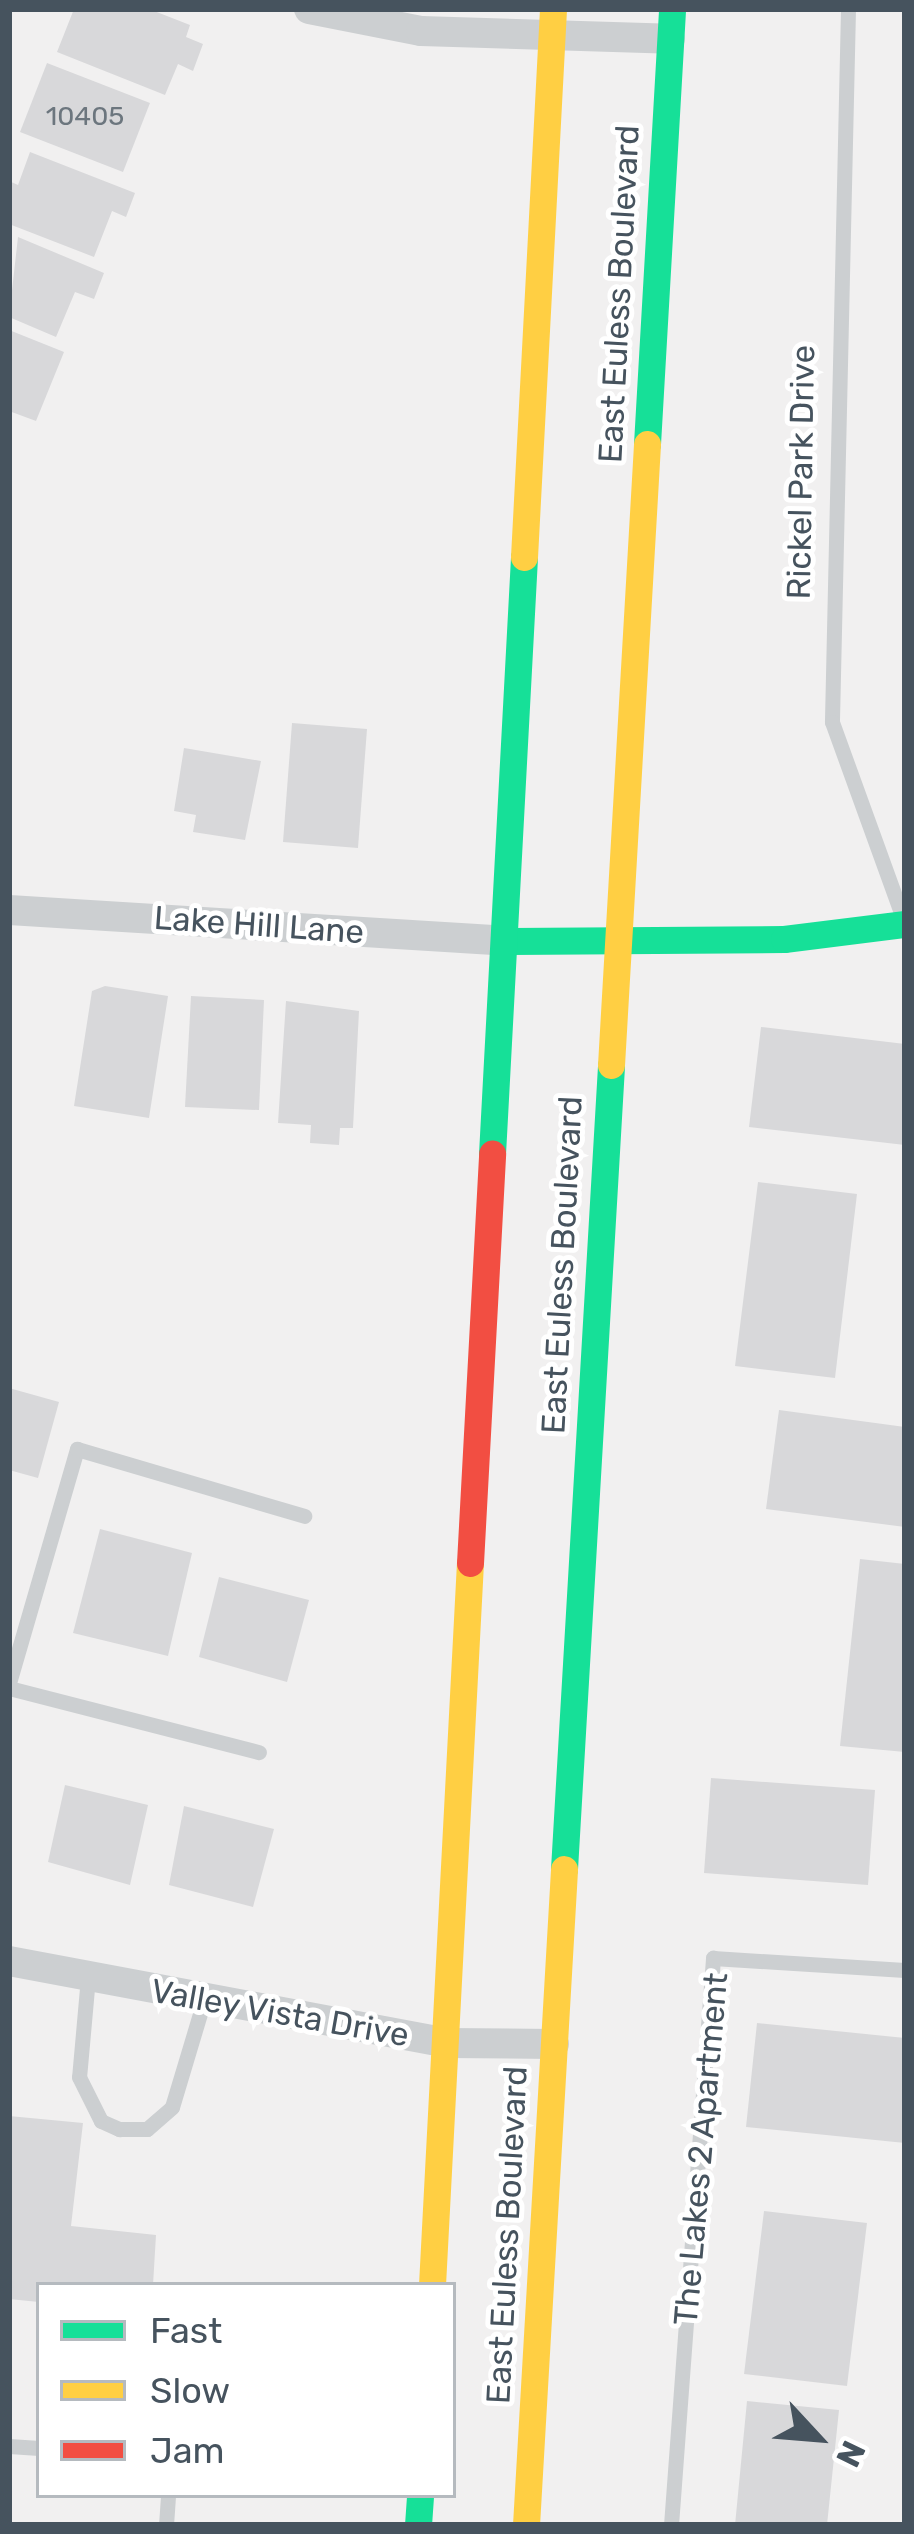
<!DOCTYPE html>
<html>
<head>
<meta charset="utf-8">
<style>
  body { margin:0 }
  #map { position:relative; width:914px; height:2534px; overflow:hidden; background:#f1f0f0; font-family:Rubik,sans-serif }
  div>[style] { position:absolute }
  .building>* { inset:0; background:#d8d8da }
  .lane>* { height:15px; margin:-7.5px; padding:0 7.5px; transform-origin:7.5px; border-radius:7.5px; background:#cccfd1 }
  .street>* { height:30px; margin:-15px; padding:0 15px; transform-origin:15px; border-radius:15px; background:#cccfd1 }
  .fast>* { height:27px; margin:-13.5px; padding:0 13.5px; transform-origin:13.5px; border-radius:13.5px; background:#16e098 }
  .slow>* { height:27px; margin:-13.5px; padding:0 13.5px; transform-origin:13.5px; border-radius:13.5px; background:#ffcf43 }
  .jam>* { height:27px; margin:-13.5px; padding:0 13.5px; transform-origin:13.5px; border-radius:13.5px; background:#f24e42 }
  span { translate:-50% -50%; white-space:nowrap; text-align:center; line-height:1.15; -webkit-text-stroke:10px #fff; paint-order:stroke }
  .number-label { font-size:27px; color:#6c767e }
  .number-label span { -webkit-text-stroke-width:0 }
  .street-label { font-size:33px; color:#46535e }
  .frame { position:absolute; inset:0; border:12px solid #46535e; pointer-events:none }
  .legend { position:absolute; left:36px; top:2282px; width:420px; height:216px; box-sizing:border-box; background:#fff; border:3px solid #b5babf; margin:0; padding:15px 21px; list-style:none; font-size:36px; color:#46535e }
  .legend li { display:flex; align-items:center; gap:24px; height:60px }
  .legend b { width:60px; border:3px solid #b5babf }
  .north { position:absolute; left:758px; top:2378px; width:120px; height:120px; -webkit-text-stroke:9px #fff; paint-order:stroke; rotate:116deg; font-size:33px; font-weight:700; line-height:48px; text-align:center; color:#46535e }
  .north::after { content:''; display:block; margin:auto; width:42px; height:54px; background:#46535e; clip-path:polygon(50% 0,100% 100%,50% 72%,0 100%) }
</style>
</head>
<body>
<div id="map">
  <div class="building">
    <div style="clip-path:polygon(74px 9px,149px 9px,190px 25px,186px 37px,203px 44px,193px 71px,178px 64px,165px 95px,57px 52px)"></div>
    <div style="clip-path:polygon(47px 63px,150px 103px,123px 172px,20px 132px)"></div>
    <div style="clip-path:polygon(30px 152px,135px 193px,126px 217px,112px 211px,94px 257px,9px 224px,9px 181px,18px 185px)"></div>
    <div style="clip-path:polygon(18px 237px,104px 273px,94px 299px,75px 292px,56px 337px,9px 317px)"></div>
    <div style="clip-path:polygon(9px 330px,64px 352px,36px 421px,9px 411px)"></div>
    <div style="clip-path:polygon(292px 723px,367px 729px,358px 848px,283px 842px)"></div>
    <div style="clip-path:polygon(184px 748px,261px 761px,245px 840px,193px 832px,196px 815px,174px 811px)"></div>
    <div style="clip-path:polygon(105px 986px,168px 996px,149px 1118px,74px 1106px,92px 991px)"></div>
    <div style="clip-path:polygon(191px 996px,264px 1000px,259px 1110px,185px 1107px)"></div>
    <div style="clip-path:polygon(286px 1001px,359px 1011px,353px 1128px,340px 1128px,339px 1145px,310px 1143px,311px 1125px,278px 1123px)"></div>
    <div style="clip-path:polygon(761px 1027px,905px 1044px,905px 1145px,749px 1127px)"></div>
    <div style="clip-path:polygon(758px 1182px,857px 1194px,835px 1378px,735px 1366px)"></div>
    <div style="clip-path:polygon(9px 1388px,59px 1402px,38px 1478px,9px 1470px)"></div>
    <div style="clip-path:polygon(779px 1410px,905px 1427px,905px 1527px,766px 1509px)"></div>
    <div style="clip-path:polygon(100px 1529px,192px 1553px,168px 1656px,73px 1633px)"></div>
    <div style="clip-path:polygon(860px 1559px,905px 1564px,905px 1752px,840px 1746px)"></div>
    <div style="clip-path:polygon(219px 1577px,309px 1600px,287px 1682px,199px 1657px)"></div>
    <div style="clip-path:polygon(711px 1778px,875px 1790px,868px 1885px,704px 1873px)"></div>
    <div style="clip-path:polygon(65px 1785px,148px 1805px,130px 1885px,48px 1862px)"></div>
    <div style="clip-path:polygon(184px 1806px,274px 1829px,253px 1907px,169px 1885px)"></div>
    <div style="clip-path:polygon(757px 2023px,905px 2038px,905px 2143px,746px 2127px)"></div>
    <div style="clip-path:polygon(9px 2116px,83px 2123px,71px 2226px,156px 2235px,153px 2285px,39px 2285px,39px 2302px,9px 2299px)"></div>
    <div style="clip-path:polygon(764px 2211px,867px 2223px,847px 2386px,744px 2374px)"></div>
    <div style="clip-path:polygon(747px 2401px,839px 2410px,827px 2525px,735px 2525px)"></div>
  </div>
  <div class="lane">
    <div style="left:848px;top:9px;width:713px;rotate:91.29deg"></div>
    <div style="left:832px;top:722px;width:212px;rotate:70.1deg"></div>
    <div style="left:9px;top:1683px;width:244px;rotate:-73.8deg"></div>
    <div style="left:77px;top:1449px;width:237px;rotate:16.4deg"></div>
    <div style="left:9px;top:1688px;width:258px;rotate:14.4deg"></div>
    <div style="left:88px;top:1977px;width:100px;rotate:95.1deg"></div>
    <div style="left:79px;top:2077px;width:49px;rotate:63.4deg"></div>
    <div style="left:101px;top:2121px;width:20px;rotate:24deg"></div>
    <div style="left:119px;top:2129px;width:28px"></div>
    <div style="left:147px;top:2129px;width:33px;rotate:-41deg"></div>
    <div style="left:172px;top:2107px;width:112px;rotate:-73.3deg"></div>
    <div style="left:9px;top:2446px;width:30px;rotate:4deg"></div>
    <div style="left:166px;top:2525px;width:30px;rotate:-86deg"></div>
    <div style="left:671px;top:2525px;width:569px;rotate:-85.76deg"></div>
    <div style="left:713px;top:1958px;width:192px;rotate:3.6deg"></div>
  </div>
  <div class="street">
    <div style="left:309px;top:9px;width:114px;rotate:11.1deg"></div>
    <div style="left:421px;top:31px;width:249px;rotate:1.8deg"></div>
    <div style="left:9px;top:910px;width:502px;rotate:3.54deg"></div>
    <div style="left:9px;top:1961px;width:445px;rotate:10.6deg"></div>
    <div style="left:446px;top:2043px;width:108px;rotate:0.5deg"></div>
  </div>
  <div class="fast">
    <div style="left:647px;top:444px;width:436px;rotate:-86.7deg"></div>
    <div style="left:510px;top:941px;width:274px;rotate:-0.4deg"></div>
    <div style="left:784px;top:939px;width:122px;rotate:-7.1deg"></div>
    <div style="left:492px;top:1154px;width:598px;rotate:-86.93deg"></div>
    <div style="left:564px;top:1869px;width:805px;rotate:-86.65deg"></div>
    <div style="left:418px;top:2525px;width:30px;rotate:-86deg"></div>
  </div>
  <div class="slow">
    <div style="left:524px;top:557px;width:549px;rotate:-86.97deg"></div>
    <div style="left:611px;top:1065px;width:622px;rotate:-86.68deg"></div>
    <div style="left:432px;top:2285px;width:723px;rotate:-86.99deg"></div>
    <div style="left:526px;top:2525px;width:657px;rotate:-86.68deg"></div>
  </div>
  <div class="jam">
    <div style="left:470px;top:1563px;width:410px;rotate:-86.9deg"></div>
  </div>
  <div class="number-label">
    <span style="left:85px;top:117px">10405</span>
  </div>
  <div class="street-label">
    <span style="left:619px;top:294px;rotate:-87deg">East Euless Boulevard</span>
    <span style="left:801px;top:472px;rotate:-89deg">Rickel Park Drive</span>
    <span style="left:259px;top:925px;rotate:4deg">Lake Hill Lane</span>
    <span style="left:562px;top:1265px;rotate:-87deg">East Euless Boulevard</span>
    <span style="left:280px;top:2013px;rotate:10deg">Valley Vista Drive</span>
    <span style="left:701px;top:2149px;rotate:-85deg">The Lakes 2 Apartment</span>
    <span style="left:507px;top:2235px;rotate:-87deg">East Euless Boulevard</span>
  </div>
  <div class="frame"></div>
  <ul class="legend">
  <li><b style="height:15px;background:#16e098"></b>Fast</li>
  <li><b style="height:15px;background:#ffcf43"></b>Slow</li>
  <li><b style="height:15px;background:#f24e42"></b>Jam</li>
  </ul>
  <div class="north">N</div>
</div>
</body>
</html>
